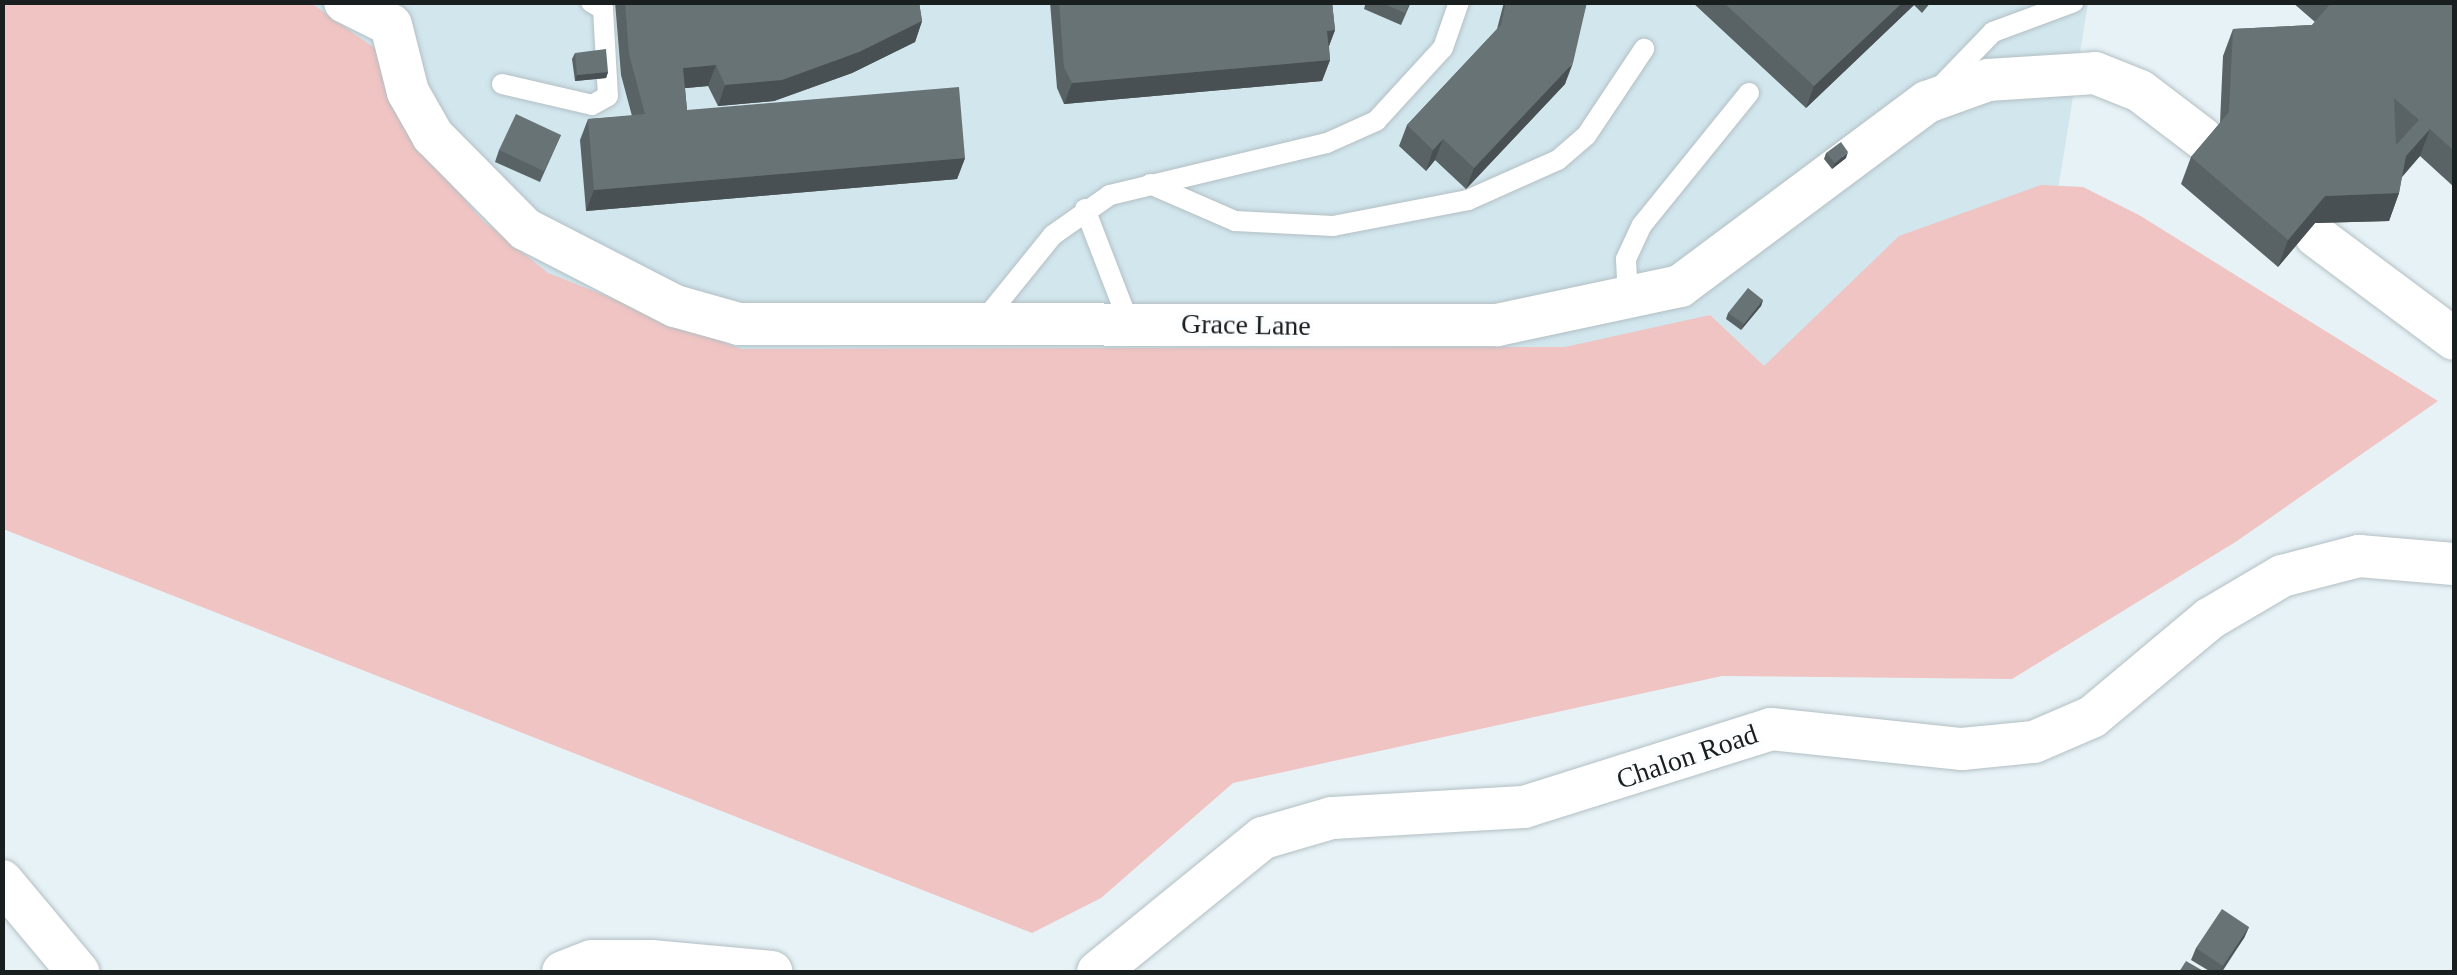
<!DOCTYPE html>
<html>
<head>
<meta charset="utf-8">
<style>
  body { margin:0 }
  #map { position:relative; width:2457px; height:975px; overflow:hidden; background:#e6f2f6; font-family:Georgia,serif }
  div>[style] { position:absolute }
  .built>* { inset:0; background:#d1e6ed }
  .green>* { inset:0; background:#f0c4c2 }
  .roads { filter:drop-shadow(0 0 2px #b3bfc3) drop-shadow(0 0 2px #b3bfc3) }
  .lane>* { height:20px; margin:-10px; padding:0 10px; transform-origin:10px; border-radius:10px; background:#fff }
  .street>* { height:42px; margin:-21px; padding:0 21px; transform-origin:21px; border-radius:21px; background:#fff }
  .wall>* { inset:0; background:#596365 }
  .shaded-wall>* { inset:0; background:#495053 }
  .building>* { inset:0; background:#687376 }
  span { translate:-50% -50%; white-space:nowrap; text-align:center; line-height:1.15; -webkit-text-stroke:8px #fbfdfe; paint-order:stroke }
  .street-label { font-size:28px; color:#191e1f }
  .frame { position:absolute; inset:0; border:5px solid #191e1f; pointer-events:none }
</style>
</head>
<body>
<div id="map">
  <div class="built">
    <div style="clip-path:polygon(84px 3px,2088px 3px,2055px 209px,1761px 403px,695px 415px)"></div>
  </div>
  <div class="green">
    <div style="clip-path:polygon(2px 3px,311px 3px,380px 52px,415px 141px,482px 220px,548px 273px,741px 349px,1565px 347px,1710px 315px,1764px 366px,1899px 236px,2041px 185px,2083px 187px,2139px 215px,2438px 401px,2237px 541px,2012px 679px,1722px 676px,1233px 783px,1101px 898px,1032px 933px,3px 529px)"></div>
  </div>
  <div class="roads">
    <div class="lane">
      <div style="left:502px;top:84px;width:92px;rotate:13.1deg"></div>
      <div style="left:592px;top:105px;width:18px;rotate:-29deg"></div>
      <div style="left:608px;top:96px;width:87px;rotate:-93.3deg"></div>
      <div style="left:603px;top:9px;width:14px;rotate:-150deg"></div>
      <div style="left:1936px;top:91px;width:82px;rotate:-46deg"></div>
      <div style="left:1993px;top:32px;width:86px;rotate:-20.3deg"></div>
      <div style="left:1150px;top:184px;width:93px;rotate:23.5deg"></div>
      <div style="left:1235px;top:221px;width:98px;rotate:2.9deg"></div>
      <div style="left:1333px;top:226px;width:137px;rotate:-10.9deg"></div>
      <div style="left:1468px;top:200px;width:98px;rotate:-24deg"></div>
      <div style="left:1558px;top:160px;width:37px;rotate:-41deg"></div>
      <div style="left:1586px;top:136px;width:105px;rotate:-56.3deg"></div>
      <div style="left:1085px;top:209px;width:122px;rotate:68.9deg"></div>
      <div style="left:1628px;top:299px;width:40px;rotate:-92.9deg"></div>
      <div style="left:1626px;top:259px;width:38px;rotate:-65deg"></div>
      <div style="left:1642px;top:225px;width:170px;rotate:-51deg"></div>
      <div style="left:985px;top:319px;width:108px;rotate:-51deg"></div>
      <div style="left:1053px;top:235px;width:70px;rotate:-35.1deg"></div>
      <div style="left:1110px;top:195px;width:223px;rotate:-13.5deg"></div>
      <div style="left:1327px;top:143px;width:54px;rotate:-24.2deg"></div>
      <div style="left:1376px;top:121px;width:99px;rotate:-47.5deg"></div>
      <div style="left:1443px;top:48px;width:49px;rotate:-70.8deg"></div>
    </div>
    <div class="street">
      <div style="left:345px;top:2px;width:51px;rotate:26.6deg"></div>
      <div style="left:391px;top:25px;width:69px;rotate:75.8deg"></div>
      <div style="left:408px;top:92px;width:51px;rotate:60.4deg"></div>
      <div style="left:433px;top:136px;width:131px;rotate:45.3deg"></div>
      <div style="left:525px;top:229px;width:169px;rotate:27.2deg"></div>
      <div style="left:675px;top:306px;width:66px;rotate:15.7deg"></div>
      <div style="left:739px;top:324px;width:758px;rotate:0.08deg"></div>
      <div style="left:1497px;top:325px;width:187px;rotate:-12deg"></div>
      <div style="left:1680px;top:286px;width:308px;rotate:-36.7deg"></div>
      <div style="left:1927px;top:102px;width:65px;rotate:-19.8deg"></div>
      <div style="left:1988px;top:80px;width:107px;rotate:-3.7deg"></div>
      <div style="left:2095px;top:73px;width:48px;rotate:21.8deg"></div>
      <div style="left:2140px;top:91px;width:78px;rotate:37.2deg"></div>
      <div style="left:2316px;top:236px;width:172px;rotate:36.7deg"></div>
      <div style="left:2px;top:881px;width:119px;rotate:50.1deg"></div>
      <div style="left:563px;top:972px;width:31px;rotate:-21deg"></div>
      <div style="left:592px;top:961px;width:59px"></div>
      <div style="left:651px;top:961px;width:121px;rotate:5.2deg"></div>
      <div style="left:1098px;top:972px;width:213px;rotate:-39.1deg"></div>
      <div style="left:1263px;top:838px;width:72px;rotate:-16.2deg"></div>
      <div style="left:1332px;top:818px;width:192px;rotate:-3.3deg"></div>
      <div style="left:1524px;top:807px;width:259px;rotate:-17.5deg"></div>
      <div style="left:1771px;top:729px;width:192px;rotate:6deg"></div>
      <div style="left:1962px;top:749px;width:72px;rotate:-5.6deg"></div>
      <div style="left:2034px;top:742px;width:63px;rotate:-23.3deg"></div>
      <div style="left:2092px;top:717px;width:153px;rotate:-39.9deg"></div>
      <div style="left:2209px;top:619px;width:85px;rotate:-30.5deg"></div>
      <div style="left:2282px;top:576px;width:80px;rotate:-14.6deg"></div>
      <div style="left:2359px;top:556px;width:95px;rotate:4.8deg"></div>
    </div>
  </div>
  <div class="wall">
    <div style="clip-path:polygon(615px 2px,919px 2px,922px 21px,915px 42px,852px 73px,774px 101px,718px 106px,708px 86px,685px 88px,687px 110px,965px 158px,957px 179px,586px 211px,580px 140px,588px 119px,632px 116px,621px 75px)"></div>
    <div style="clip-path:polygon(1050px 2px,1332px 2px,1335px 30px,1329px 46px,1330px 60px,1322px 81px,1064px 104px,1057px 88px)"></div>
    <div style="clip-path:polygon(1366px 2px,1411px 2px,1401px 25px,1364px 9px)"></div>
    <div style="clip-path:polygon(1504px 2px,1587px 2px,1565px 84px,1466px 189px,1435px 160px,1426px 171px,1399px 146px,1407px 125px,1497px 29px)"></div>
    <div style="clip-path:polygon(1692px 2px,1931px 2px,1922px 13px,1914px 5px,1806px 108px)"></div>
    <div style="clip-path:polygon(2292px 2px,2454px 2px,2454px 187px,2420px 156px,2402px 176px,2399px 193px,2389px 221px,2315px 223px,2278px 267px,2181px 184px,2191px 157px,2220px 123px,2223px 56px,2233px 29px,2312px 25px,2315px 22px)"></div>
    <div style="clip-path:polygon(575px 53px,608px 72px,606px 78px,575px 81px,572px 59px)"></div>
    <div style="clip-path:polygon(561px 135px,540px 182px,495px 162px,499px 150px)"></div>
    <div style="clip-path:polygon(1826px 153px,1846px 158px,1832px 169px,1824px 159px)"></div>
    <div style="clip-path:polygon(1763px 300px,1761px 306px,1741px 330px,1726px 319px,1728px 313px)"></div>
    <div style="clip-path:polygon(2249px 927px,2244px 938px,2222px 972px,2211px 972px,2191px 960px,2196px 948px)"></div>
  </div>
  <div class="shaded-wall">
    <div style="clip-path:polygon(986px 2px,1014px 2px,985px 5px)"></div>
    <div style="clip-path:polygon(1903px 2px,1915px 2px,1914px 5px,1806px 108px,1814px 86px)"></div>
    <div style="clip-path:polygon(922px 21px,915px 42px,852px 73px,774px 101px,718px 106px,725px 85px)"></div>
    <div style="clip-path:polygon(1335px 30px,1327px 51px,1327px 31px)"></div>
    <div style="clip-path:polygon(1330px 60px,1322px 81px,1064px 104px,1072px 83px)"></div>
    <div style="clip-path:polygon(1573px 63px,1565px 84px,1466px 189px,1474px 168px)"></div>
    <div style="clip-path:polygon(716px 65px,708px 86px,676px 89px,683px 68px)"></div>
    <div style="clip-path:polygon(608px 72px,606px 78px,575px 81px,577px 75px)"></div>
    <div style="clip-path:polygon(2430px 129px,2420px 156px,2397px 183px,2406px 156px)"></div>
    <div style="clip-path:polygon(1443px 139px,1435px 160px,1426px 171px,1433px 150px)"></div>
    <div style="clip-path:polygon(1848px 152px,1846px 158px,1832px 169px,1835px 163px)"></div>
    <div style="clip-path:polygon(965px 158px,957px 179px,586px 211px,594px 190px)"></div>
    <div style="clip-path:polygon(2399px 193px,2389px 221px,2315px 223px,2278px 267px,2288px 240px,2325px 196px)"></div>
    <div style="clip-path:polygon(1763px 300px,1761px 306px,1741px 330px,1744px 324px)"></div>
    <div style="clip-path:polygon(2249px 927px,2244px 938px,2220px 972px,2223px 966px)"></div>
  </div>
  <div class="building">
    <div style="clip-path:polygon(625px 2px,919px 2px,922px 21px,859px 52px,782px 80px,725px 85px,716px 65px,683px 68px,687px 110px,959px 87px,965px 158px,594px 190px,588px 119px,645px 114px,629px 54px)"></div>
    <div style="clip-path:polygon(1059px 2px,1332px 2px,1335px 30px,1327px 31px,1330px 60px,1072px 83px,1064px 67px)"></div>
    <div style="clip-path:polygon(1380px 2px,1410px 2px,1405px 13px)"></div>
    <div style="clip-path:polygon(1506px 2px,1587px 2px,1573px 63px,1474px 168px,1443px 139px,1433px 150px,1407px 125px,1501px 25px)"></div>
    <div style="clip-path:polygon(1723px 2px,1903px 2px,1814px 86px)"></div>
    <div style="clip-path:polygon(evenodd,2332px 2px,2454px 2px,2454px 151px,2430px 129px,2406px 156px,2399px 193px,2325px 196px,2288px 240px,2191px 157px,2229px 112px,2233px 29px,2312px 25px,2332px 2px,2394px 98px,2419px 120px,2396px 145px,2394px 98px)"></div>
    <div style="clip-path:polygon(606px 49px,608px 72px,577px 75px,575px 53px)"></div>
    <div style="clip-path:polygon(516px 114px,561px 135px,544px 171px,499px 150px)"></div>
    <div style="clip-path:polygon(1841px 142px,1848px 152px,1835px 163px,1826px 153px)"></div>
    <div style="clip-path:polygon(1748px 288px,1763px 300px,1744px 324px,1728px 313px)"></div>
    <div style="clip-path:polygon(2222px 909px,2249px 927px,2223px 966px,2196px 948px)"></div>
    <div style="clip-path:polygon(2186px 961px,2205px 972px,2179px 972px)"></div>
  </div>
  <div class="street-label">
    <span style="left:1246px;top:325px;rotate:1deg">Grace Lane</span>
    <span style="left:1687px;top:757px;rotate:-19deg">Chalon Road</span>
  </div>
  <div class="frame"></div>
</div>
</body>
</html>
